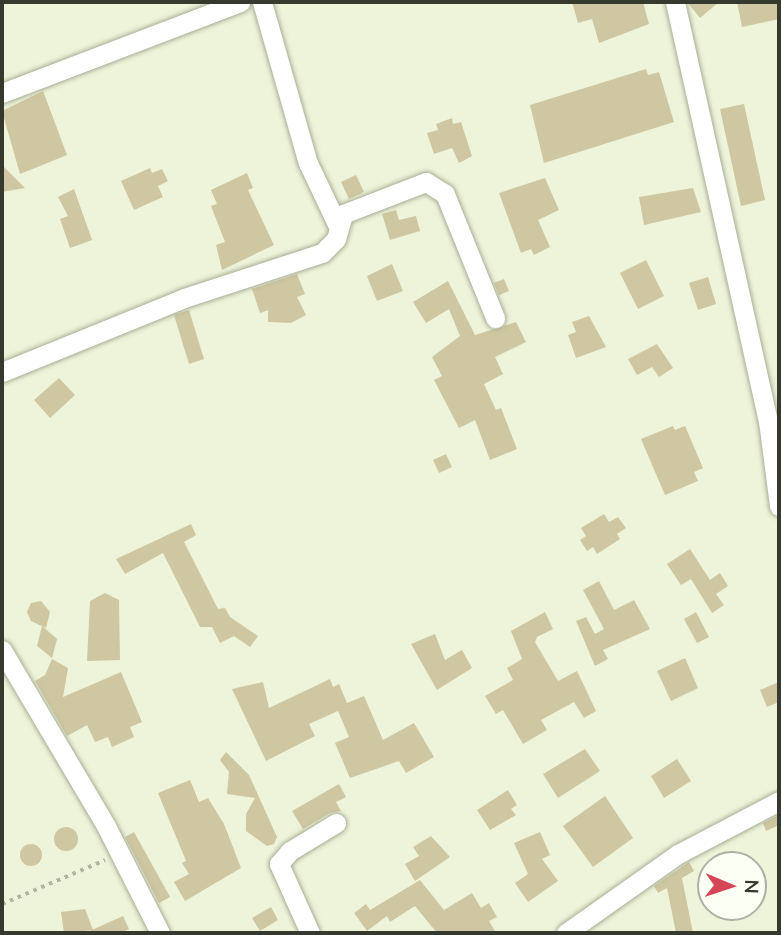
<!DOCTYPE html>
<html>
<head>
<meta charset="utf-8">
<style>
  body { margin:0 }
  #map { position:relative; width:781px; height:935px; overflow:hidden; background:#edf4d9; font-family:"Nunito Sans",sans-serif }
  div>[style] { position:absolute }
  .building>* { inset:0; background:#cfc7a1 }
  .round { border-radius:50% }
  .path>* { height:3.5px; margin-top:-1.75px; transform-origin:0; background:repeating-linear-gradient(90deg,#b0b6a0 0 3.5px,transparent 0 8.5px) }
  .roads { filter:drop-shadow(0 0 2px #a8ae95) drop-shadow(0 0 2px #a8ae95) }
  .minor>* { height:19px; margin:-9.5px; padding:0 9.5px; transform-origin:9.5px; border-radius:9.5px; background:#fff }
  span { translate:-50% -50%; white-space:nowrap; text-align:center; line-height:1.15; -webkit-text-stroke:5px #fcfff4; paint-order:stroke }
  .frame { position:absolute; inset:0; border:4px solid #36392e; pointer-events:none }
  .north { position:absolute; left:697px; top:851px; width:70px; height:70px; box-sizing:border-box; background:#fcfff4; border:2px solid #adb0a5; border-radius:50%; rotate:92deg; font-size:19px; font-weight:700; line-height:28px; text-align:center; color:#36392e }
  .north::after { content:''; display:block; margin:auto; width:24px; height:32px; background:#d54555; clip-path:polygon(50% 0,100% 100%,50% 72%,0 100%) }
</style>
</head>
<body>
<div id="map">
  <div class="building">
    <div style="clip-path:polygon(572px 2px,643px 2px,649px 24px,599px 43px,592px 19px,578px 23px)"></div>
    <div style="clip-path:polygon(687px 2px,719px 2px,700px 18px)"></div>
    <div style="clip-path:polygon(737px 2px,779px 2px,779px 19px,742px 27px)"></div>
    <div style="clip-path:polygon(646px 69px,648px 75px,659px 72px,674px 122px,544px 163px,530px 105px)"></div>
    <div style="clip-path:polygon(43px 91px,67px 155px,20px 174px,2px 111px)"></div>
    <div style="clip-path:polygon(744px 104px,765px 200px,741px 206px,720px 109px)"></div>
    <div style="clip-path:polygon(452px 118px,453px 124px,461px 122px,472px 156px,459px 163px,452px 148px,434px 154px,427px 133px,438px 130px,436px 124px)"></div>
    <div style="clip-path:polygon(2px 165px,25px 188px,2px 192px)"></div>
    <div style="clip-path:polygon(150px 168px,152px 173px,162px 169px,168px 181px,158px 186px,163px 197px,134px 210px,121px 181px)"></div>
    <div style="clip-path:polygon(247px 173px,253px 188px,248px 190px,274px 245px,222px 270px,216px 245px,225px 242px,211px 206px,217px 204px,211px 190px)"></div>
    <div style="clip-path:polygon(356px 175px,364px 192px,349px 199px,341px 182px)"></div>
    <div style="clip-path:polygon(545px 178px,559px 210px,538px 220px,550px 247px,534px 255px,531px 249px,521px 253px,499px 193px)"></div>
    <div style="clip-path:polygon(693px 188px,701px 212px,644px 225px,639px 197px)"></div>
    <div style="clip-path:polygon(74px 189px,92px 240px,70px 248px,60px 219px,68px 216px,58px 197px)"></div>
    <div style="clip-path:polygon(396px 210px,399px 220px,416px 216px,420px 231px,390px 240px,382px 214px)"></div>
    <div style="clip-path:polygon(646px 260px,664px 296px,638px 309px,620px 273px)"></div>
    <div style="clip-path:polygon(392px 264px,403px 291px,377px 301px,367px 276px)"></div>
    <div style="clip-path:polygon(297px 274px,305px 294px,297px 297px,306px 315px,291px 323px,268px 322px,268px 310px,260px 313px,252px 289px)"></div>
    <div style="clip-path:polygon(708px 277px,716px 304px,698px 310px,689px 283px)"></div>
    <div style="clip-path:polygon(504px 279px,509px 291px,499px 295px,494px 283px)"></div>
    <div style="clip-path:polygon(448px 281px,475px 335px,516px 322px,526px 342px,495px 357px,503px 374px,484px 384px,496px 410px,501px 408px,517px 449px,490px 460px,475px 420px,459px 428px,434px 380px,442px 376px,432px 357px,460px 336px,449px 309px,426px 323px,413px 302px)"></div>
    <div style="clip-path:polygon(189px 310px,204px 359px,189px 364px,174px 315px)"></div>
    <div style="clip-path:polygon(589px 316px,606px 347px,576px 358px,568px 335px,576px 332px,572px 322px)"></div>
    <div style="clip-path:polygon(657px 344px,673px 368px,659px 377px,652px 367px,637px 375px,628px 359px)"></div>
    <div style="clip-path:polygon(59px 378px,75px 395px,50px 418px,34px 400px)"></div>
    <div style="clip-path:polygon(673px 426px,675px 430px,685px 426px,703px 468px,694px 472px,698px 481px,665px 495px,641px 439px)"></div>
    <div style="clip-path:polygon(446px 454px,452px 467px,439px 473px,433px 460px)"></div>
    <div style="clip-path:polygon(604px 514px,609px 522px,618px 517px,626px 528px,617px 534px,620px 539px,597px 554px,593px 547px,587px 551px,580px 540px,586px 536px,581px 528px)"></div>
    <div style="clip-path:polygon(191px 524px,196px 535px,184px 542px,218px 609px,225px 608px,230px 617px,258px 636px,250px 647px,234px 636px,220px 643px,212px 627px,200px 627px,163px 553px,125px 574px,116px 559px)"></div>
    <div style="clip-path:polygon(690px 549px,710px 580px,720px 573px,728px 586px,716px 594px,724px 605px,712px 613px,691px 579px,681px 585px,667px 564px)"></div>
    <div style="clip-path:polygon(599px 581px,614px 610px,634px 600px,650px 629px,603px 650px,608px 659px,595px 666px,576px 621px,586px 617px,595px 634px,604px 629px,583px 590px)"></div>
    <div style="clip-path:polygon(105px 593px,119px 600px,120px 660px,87px 661px,90px 601px)"></div>
    <div style="clip-path:polygon(41px 601px,50px 612px,46px 628px,31px 621px,27px 612px,31px 603px)"></div>
    <div style="clip-path:polygon(545px 612px,553px 629px,537px 637px,535px 642px,558px 681px,577px 671px,596px 711px,584px 718px,574px 702px,541px 720px,547px 730px,523px 744px,503px 710px,496px 714px,485px 696px,513px 680px,507px 668px,522px 659px,511px 631px)"></div>
    <div style="clip-path:polygon(696px 612px,709px 637px,697px 643px,684px 619px)"></div>
    <div style="clip-path:polygon(42px 626px,57px 639px,52px 658px,37px 646px)"></div>
    <div style="clip-path:polygon(435px 634px,445px 660px,462px 650px,472px 668px,437px 690px,411px 644px)"></div>
    <div style="clip-path:polygon(685px 658px,698px 688px,671px 701px,657px 671px)"></div>
    <div style="clip-path:polygon(52px 659px,68px 668px,63px 697px,121px 672px,142px 722px,130px 727px,134px 737px,112px 747px,108px 737px,95px 742px,87px 725px,67px 736px,35px 681px,45px 675px)"></div>
    <div style="clip-path:polygon(330px 679px,333px 687px,339px 684px,347px 703px,364px 696px,383px 740px,414px 723px,434px 757px,406px 773px,399px 761px,350px 778px,335px 743px,349px 737px,338px 711px,309px 724px,315px 736px,266px 761px,232px 689px,263px 682px,269px 708px)"></div>
    <div style="clip-path:polygon(779px 682px,779px 702px,767px 707px,760px 690px)"></div>
    <div style="clip-path:polygon(585px 749px,600px 771px,558px 798px,543px 774px)"></div>
    <div style="clip-path:polygon(226px 752px,249px 775px,277px 837px,274px 844px,267px 846px,246px 831px,246px 814px,255px 798px,227px 794px,229px 772px,220px 760px)"></div>
    <div style="clip-path:polygon(677px 759px,691px 781px,664px 798px,651px 776px)"></div>
    <div style="clip-path:polygon(190px 780px,199px 802px,208px 798px,224px 824px,241px 868px,185px 901px,174px 882px,189px 874px,182px 863px,186px 861px,158px 793px)"></div>
    <div style="clip-path:polygon(339px 784px,346px 797px,336px 802px,341px 811px,330px 813px,303px 829px,292px 811px)"></div>
    <div style="clip-path:polygon(508px 790px,517px 805px,511px 809px,516px 815px,490px 830px,477px 810px)"></div>
    <div style="clip-path:polygon(605px 796px,633px 838px,593px 867px,563px 826px)"></div>
    <div style="clip-path:polygon(779px 815px,779px 825px,766px 831px,763px 823px)"></div>
    <div class="round" style="left:54px;top:827px;width:24px;height:24px"></div>
    <div style="clip-path:polygon(134px 832px,170px 897px,159px 903px,125px 837px)"></div>
    <div style="clip-path:polygon(540px 832px,550px 855px,542px 859px,558px 881px,528px 902px,515px 883px,528px 874px,514px 843px)"></div>
    <div style="clip-path:polygon(431px 836px,450px 857px,415px 881px,405px 864px,419px 856px,413px 847px)"></div>
    <div class="round" style="left:20px;top:844px;width:22px;height:22px"></div>
    <div style="clip-path:polygon(689px 862px,694px 871px,682px 878px,693px 933px,676px 933px,667px 888px,658px 893px,654px 886px)"></div>
    <div style="clip-path:polygon(420px 880px,444px 910px,472px 893px,481px 908px,489px 903px,497px 917px,489px 921px,496px 933px,437px 933px,415px 906px,390px 922px,387px 916px,367px 931px,354px 913px,366px 904px,370px 910px)"></div>
    <div style="clip-path:polygon(271px 907px,278px 920px,260px 931px,252px 918px)"></div>
    <div style="clip-path:polygon(85px 909px,93px 930px,64px 933px,61px 912px)"></div>
    <div style="clip-path:polygon(123px 916px,129px 929px,121px 933px,85px 933px)"></div>
  </div>
  <div class="path">
    <div style="left:2px;top:904px;width:112px;rotate:-23.1deg"></div>
  </div>
  <div class="roads">
    <div class="minor">
      <div style="left:262px;top:2px;width:167px;rotate:74.1deg"></div>
      <div style="left:308px;top:163px;width:68px;rotate:64.6deg"></div>
      <div style="left:675px;top:2px;width:429px;rotate:77.5deg"></div>
      <div style="left:768px;top:421px;width:86px;rotate:82.6deg"></div>
      <div style="left:2px;top:93px;width:255px;rotate:-20.9deg"></div>
      <div style="left:2px;top:372px;width:196px;rotate:-22.1deg"></div>
      <div style="left:184px;top:298px;width:145px;rotate:-18.1deg"></div>
      <div style="left:322px;top:253px;width:20px;rotate:-45deg"></div>
      <div style="left:336px;top:239px;width:26px;rotate:-74deg"></div>
      <div style="left:343px;top:214px;width:89px;rotate:-21.1deg"></div>
      <div style="left:426px;top:182px;width:22px;rotate:32deg"></div>
      <div style="left:445px;top:194px;width:134px;rotate:68deg"></div>
      <div style="left:2px;top:650px;width:204px;rotate:59.4deg"></div>
      <div style="left:106px;top:826px;width:120px;rotate:63.2deg"></div>
      <div style="left:310px;top:933px;width:76px;rotate:-114.2deg"></div>
      <div style="left:279px;top:864px;width:17px;rotate:-50deg"></div>
      <div style="left:290px;top:851px;width:54px;rotate:-31.3deg"></div>
      <div style="left:566px;top:933px;width:137px;rotate:-35.2deg"></div>
      <div style="left:678px;top:854px;width:114px;rotate:-27.7deg"></div>
    </div>
  </div>
  <div class="frame"></div>
  <div class="north">N</div>
</div>
</body>
</html>
